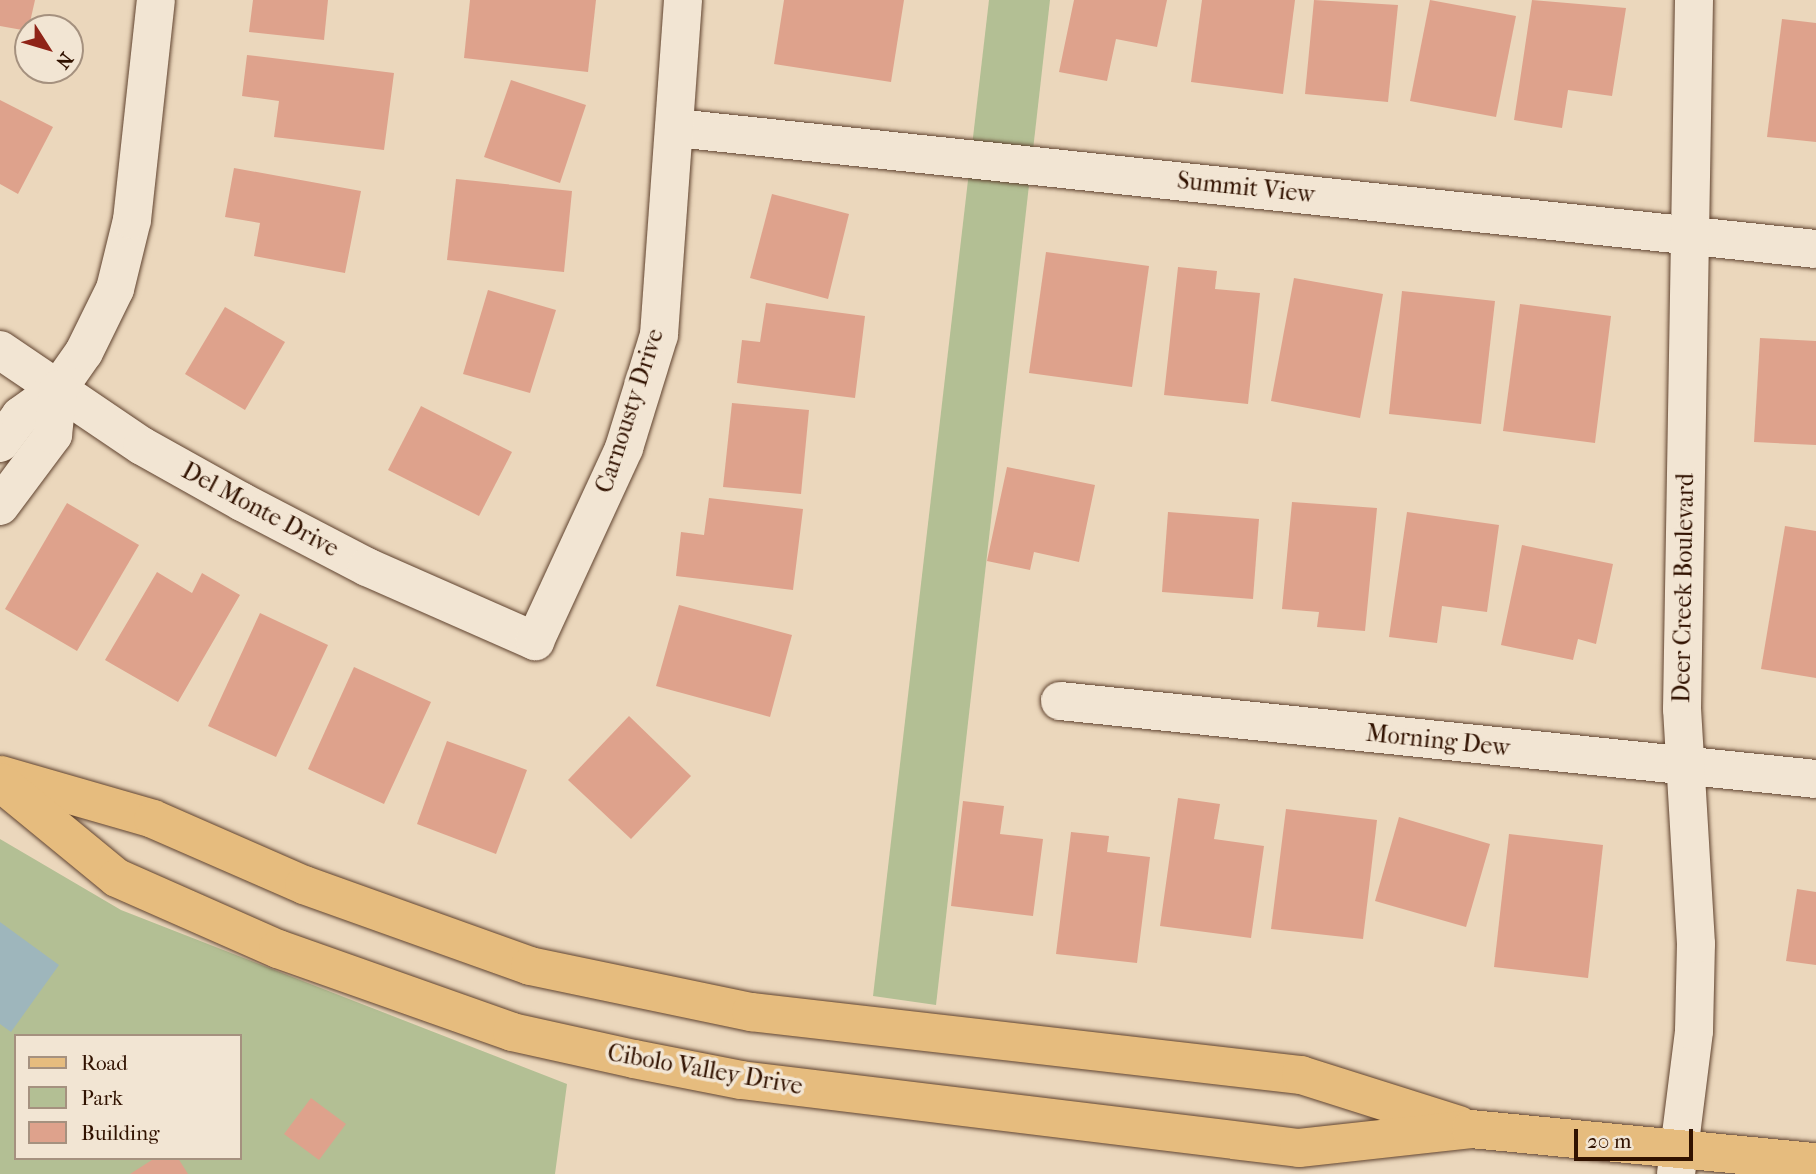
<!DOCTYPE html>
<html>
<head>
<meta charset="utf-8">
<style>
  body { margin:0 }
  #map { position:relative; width:1816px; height:1174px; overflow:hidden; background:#ebd7bc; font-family:"IM FELL French Canon",serif }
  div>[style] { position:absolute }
  .green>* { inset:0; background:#b3bf94 }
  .water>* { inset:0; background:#9eb6bc }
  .building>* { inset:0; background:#dea28c }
  .roads { filter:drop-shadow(0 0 2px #60432f) drop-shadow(0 0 2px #60432f) }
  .minor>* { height:38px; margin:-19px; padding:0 19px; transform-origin:19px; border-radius:19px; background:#f2e5d3 }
  .major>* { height:38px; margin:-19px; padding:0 19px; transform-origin:19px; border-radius:19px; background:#e6bc7e }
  span { translate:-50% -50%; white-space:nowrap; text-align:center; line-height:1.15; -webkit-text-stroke:7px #f2e5d3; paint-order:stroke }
  .street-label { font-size:24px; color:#311200 }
  .legend { position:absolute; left:14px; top:1034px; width:228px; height:126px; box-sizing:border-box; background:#f2e5d3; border:2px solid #a5917f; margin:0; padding:9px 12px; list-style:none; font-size:21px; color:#311200 }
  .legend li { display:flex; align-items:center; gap:14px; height:35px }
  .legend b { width:35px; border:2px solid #a5917f }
  .north { position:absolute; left:14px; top:14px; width:70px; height:70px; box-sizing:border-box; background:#f2e5d3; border:2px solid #a5917f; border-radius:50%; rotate:127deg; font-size:19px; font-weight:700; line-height:28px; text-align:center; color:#311200 }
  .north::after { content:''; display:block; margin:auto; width:24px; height:32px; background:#8f2418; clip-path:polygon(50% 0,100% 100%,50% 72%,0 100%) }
  .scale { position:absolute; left:1574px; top:1129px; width:119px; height:32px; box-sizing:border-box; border:4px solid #311200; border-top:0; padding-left:9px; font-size:21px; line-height:24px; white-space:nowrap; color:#311200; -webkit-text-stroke:5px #f2e5d3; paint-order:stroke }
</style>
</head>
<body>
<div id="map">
  <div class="green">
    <div style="clip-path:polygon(989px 0,1050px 0,936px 1005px,873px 996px)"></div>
    <div style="clip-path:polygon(evenodd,0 839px,121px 910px,567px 1084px,555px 1174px,0 1174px,0 839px,16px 1036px,240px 1036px,240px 1158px,16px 1158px,16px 1036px)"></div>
  </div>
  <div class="water">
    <div style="clip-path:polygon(0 922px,59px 965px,11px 1032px,0 1024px)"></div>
  </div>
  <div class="building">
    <div style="clip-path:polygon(0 0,35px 0,28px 31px,0 26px)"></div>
    <div style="clip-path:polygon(253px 0,328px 0,324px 40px,249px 32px)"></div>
    <div style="clip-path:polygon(470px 0,596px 0,588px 72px,464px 58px)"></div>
    <div style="clip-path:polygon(784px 0,904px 0,891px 82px,774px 64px)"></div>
    <div style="clip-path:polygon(1074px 0,1167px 0,1157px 47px,1116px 39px,1107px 81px,1059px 72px)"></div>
    <div style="clip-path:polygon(1202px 0,1295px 0,1283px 94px,1191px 82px)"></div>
    <div style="clip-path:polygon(1314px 0,1398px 5px,1388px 102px,1305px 94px)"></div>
    <div style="clip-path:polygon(1430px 0,1516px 16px,1496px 117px,1410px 101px)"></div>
    <div style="clip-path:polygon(1532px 0,1626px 8px,1612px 96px,1568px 90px,1562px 128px,1514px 120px)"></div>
    <div style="clip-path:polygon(1782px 19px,1816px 23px,1816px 142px,1767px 137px)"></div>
    <div style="clip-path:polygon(247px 55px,394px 73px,384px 150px,274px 137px,279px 101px,242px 96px)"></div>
    <div style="clip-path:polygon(511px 80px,586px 105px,560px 183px,484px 157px)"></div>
    <div style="clip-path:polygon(0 100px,53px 127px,18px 194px,0 184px)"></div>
    <div style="clip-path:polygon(234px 168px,361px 191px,345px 273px,254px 256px,260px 223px,225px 217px)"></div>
    <div style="clip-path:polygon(456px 179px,572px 191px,564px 272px,447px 260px)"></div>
    <div style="clip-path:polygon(772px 194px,849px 214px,828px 299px,750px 278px)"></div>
    <div style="clip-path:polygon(1046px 252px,1149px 266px,1132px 387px,1029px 373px)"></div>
    <div style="clip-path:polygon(1178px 267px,1217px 271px,1215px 289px,1260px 293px,1248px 404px,1164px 395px)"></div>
    <div style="clip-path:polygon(1294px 278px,1383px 294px,1360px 418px,1271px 401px)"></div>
    <div style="clip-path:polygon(488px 290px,556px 310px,530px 393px,463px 374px)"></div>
    <div style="clip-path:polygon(1402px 291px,1495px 301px,1481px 424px,1389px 414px)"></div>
    <div style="clip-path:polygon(766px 303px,865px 316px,855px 398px,737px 383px,742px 340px,760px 342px)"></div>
    <div style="clip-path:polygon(1520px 304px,1611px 316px,1595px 443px,1503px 431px)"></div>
    <div style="clip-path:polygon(225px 307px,285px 342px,245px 410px,185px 374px)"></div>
    <div style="clip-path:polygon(1760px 338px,1816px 341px,1816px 445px,1754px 442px)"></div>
    <div style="clip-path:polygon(732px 403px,809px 410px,801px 494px,723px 487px)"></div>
    <div style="clip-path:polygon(421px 406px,512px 452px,479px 516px,388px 470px)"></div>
    <div style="clip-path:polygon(1007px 467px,1095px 485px,1079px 562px,1034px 552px,1030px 570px,987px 561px)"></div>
    <div style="clip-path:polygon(709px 498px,803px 509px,793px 590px,676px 576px,681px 532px,704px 535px)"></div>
    <div style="clip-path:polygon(1292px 502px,1377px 508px,1365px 631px,1317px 627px,1319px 612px,1282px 609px)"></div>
    <div style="clip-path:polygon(67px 503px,139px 545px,77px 651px,5px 609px)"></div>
    <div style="clip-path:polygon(1168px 512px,1259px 519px,1253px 599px,1162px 592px)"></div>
    <div style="clip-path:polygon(1407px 512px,1499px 525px,1487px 612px,1442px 606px,1437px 643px,1389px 637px)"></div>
    <div style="clip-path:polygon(1785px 526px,1816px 531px,1816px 678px,1761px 669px)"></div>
    <div style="clip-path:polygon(1522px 545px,1613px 564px,1596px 644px,1578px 639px,1573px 660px,1501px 645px)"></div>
    <div style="clip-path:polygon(157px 572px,192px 593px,202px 573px,240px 595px,178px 702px,105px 660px)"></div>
    <div style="clip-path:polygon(679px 605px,792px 635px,770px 717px,656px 686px)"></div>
    <div style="clip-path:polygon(260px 613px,328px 645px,276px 757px,208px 726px)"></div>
    <div style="clip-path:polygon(354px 667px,431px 702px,384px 804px,308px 769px)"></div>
    <div style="clip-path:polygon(629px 716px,691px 776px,631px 839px,568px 780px)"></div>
    <div style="clip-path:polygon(447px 741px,527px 770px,496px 854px,417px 824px)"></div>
    <div style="clip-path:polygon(1178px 798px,1220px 804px,1214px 839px,1264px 846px,1251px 938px,1160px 926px)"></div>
    <div style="clip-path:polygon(963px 801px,1004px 806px,1000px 834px,1043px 839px,1033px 916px,951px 906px)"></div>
    <div style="clip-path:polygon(1286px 809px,1377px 820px,1363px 939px,1271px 929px)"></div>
    <div style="clip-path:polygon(1399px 817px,1490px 844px,1466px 927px,1375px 901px)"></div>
    <div style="clip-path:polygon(1071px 832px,1109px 836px,1107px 852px,1150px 857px,1137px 963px,1056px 954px)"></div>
    <div style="clip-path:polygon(1509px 834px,1603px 845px,1588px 978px,1494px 967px)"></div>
    <div style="clip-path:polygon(1797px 889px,1816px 892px,1816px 965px,1786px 961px)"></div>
    <div style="clip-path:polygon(311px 1098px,346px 1124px,319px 1160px,284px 1134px)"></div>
    <div style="clip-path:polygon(155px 1158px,178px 1158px,188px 1174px,130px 1174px)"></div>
  </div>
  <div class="roads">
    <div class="minor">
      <div style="left:676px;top:128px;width:1146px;rotate:6.06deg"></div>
      <div style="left:0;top:350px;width:171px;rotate:34.1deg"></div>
      <div style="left:142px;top:446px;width:115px;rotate:29.2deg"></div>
      <div style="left:242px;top:502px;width:141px;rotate:27.5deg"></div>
      <div style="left:367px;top:567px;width:184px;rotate:23.8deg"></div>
      <div style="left:535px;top:641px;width:213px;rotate:-65.2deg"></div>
      <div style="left:624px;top:448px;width:118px;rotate:-72.8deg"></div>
      <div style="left:659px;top:335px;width:336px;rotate:-85.9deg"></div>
      <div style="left:0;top:443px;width:34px;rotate:-53deg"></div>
      <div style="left:20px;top:416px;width:47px;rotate:-35.4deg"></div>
      <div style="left:58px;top:389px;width:45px;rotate:-54.9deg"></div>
      <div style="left:84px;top:352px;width:70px;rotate:-63.8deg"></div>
      <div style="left:115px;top:289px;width:71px;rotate:-76.2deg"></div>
      <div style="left:132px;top:220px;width:221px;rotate:-83.8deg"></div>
      <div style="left:0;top:506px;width:89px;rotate:-53.3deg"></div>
      <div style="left:53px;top:435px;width:46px;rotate:-83.8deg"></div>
      <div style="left:1060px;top:701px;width:760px;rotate:5.89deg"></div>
      <div style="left:1676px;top:1174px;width:144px;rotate:-82.8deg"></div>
      <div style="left:1694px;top:1031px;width:87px;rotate:-88.7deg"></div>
      <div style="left:1696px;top:944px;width:235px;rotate:-93.4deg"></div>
      <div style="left:1682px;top:709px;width:709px;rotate:-89.03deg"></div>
    </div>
    <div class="major">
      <div style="left:1px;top:775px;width:158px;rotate:16.1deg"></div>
      <div style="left:153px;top:819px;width:165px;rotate:23.6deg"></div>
      <div style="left:304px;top:885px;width:240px;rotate:19.7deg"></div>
      <div style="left:530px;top:966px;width:226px;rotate:11.8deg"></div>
      <div style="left:751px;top:1012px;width:554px;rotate:6.53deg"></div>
      <div style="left:1301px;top:1075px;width:166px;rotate:17.6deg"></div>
      <div style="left:0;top:782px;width:151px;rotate:39.4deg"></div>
      <div style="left:117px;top:878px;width:176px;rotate:23.8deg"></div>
      <div style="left:278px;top:949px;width:248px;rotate:19.5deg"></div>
      <div style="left:512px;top:1032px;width:125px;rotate:12.5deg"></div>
      <div style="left:634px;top:1059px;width:109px;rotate:11.1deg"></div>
      <div style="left:741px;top:1080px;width:562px;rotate:6.95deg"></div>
      <div style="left:1299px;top:1148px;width:173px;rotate:-6.3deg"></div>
      <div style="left:1471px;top:1129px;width:347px;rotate:5.5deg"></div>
    </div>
  </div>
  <div class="street-label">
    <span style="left:1246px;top:188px;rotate:6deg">Summit View</span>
    <span style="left:630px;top:411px;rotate:-72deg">Carnousty Drive</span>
    <span style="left:260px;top:510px;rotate:28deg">Del Monte Drive</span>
    <span style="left:1684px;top:588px;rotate:-89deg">Deer Creek Boulevard</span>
    <span style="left:1438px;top:741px;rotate:6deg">Morning Dew</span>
    <span style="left:705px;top:1070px;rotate:10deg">Cibolo Valley Drive</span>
  </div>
  <ul class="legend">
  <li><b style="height:9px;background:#e6bc7e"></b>Road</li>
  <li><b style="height:19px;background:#b3bf94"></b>Park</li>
  <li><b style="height:19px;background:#dea28c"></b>Building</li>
  </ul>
  <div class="north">N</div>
  <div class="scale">20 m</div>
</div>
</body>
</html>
